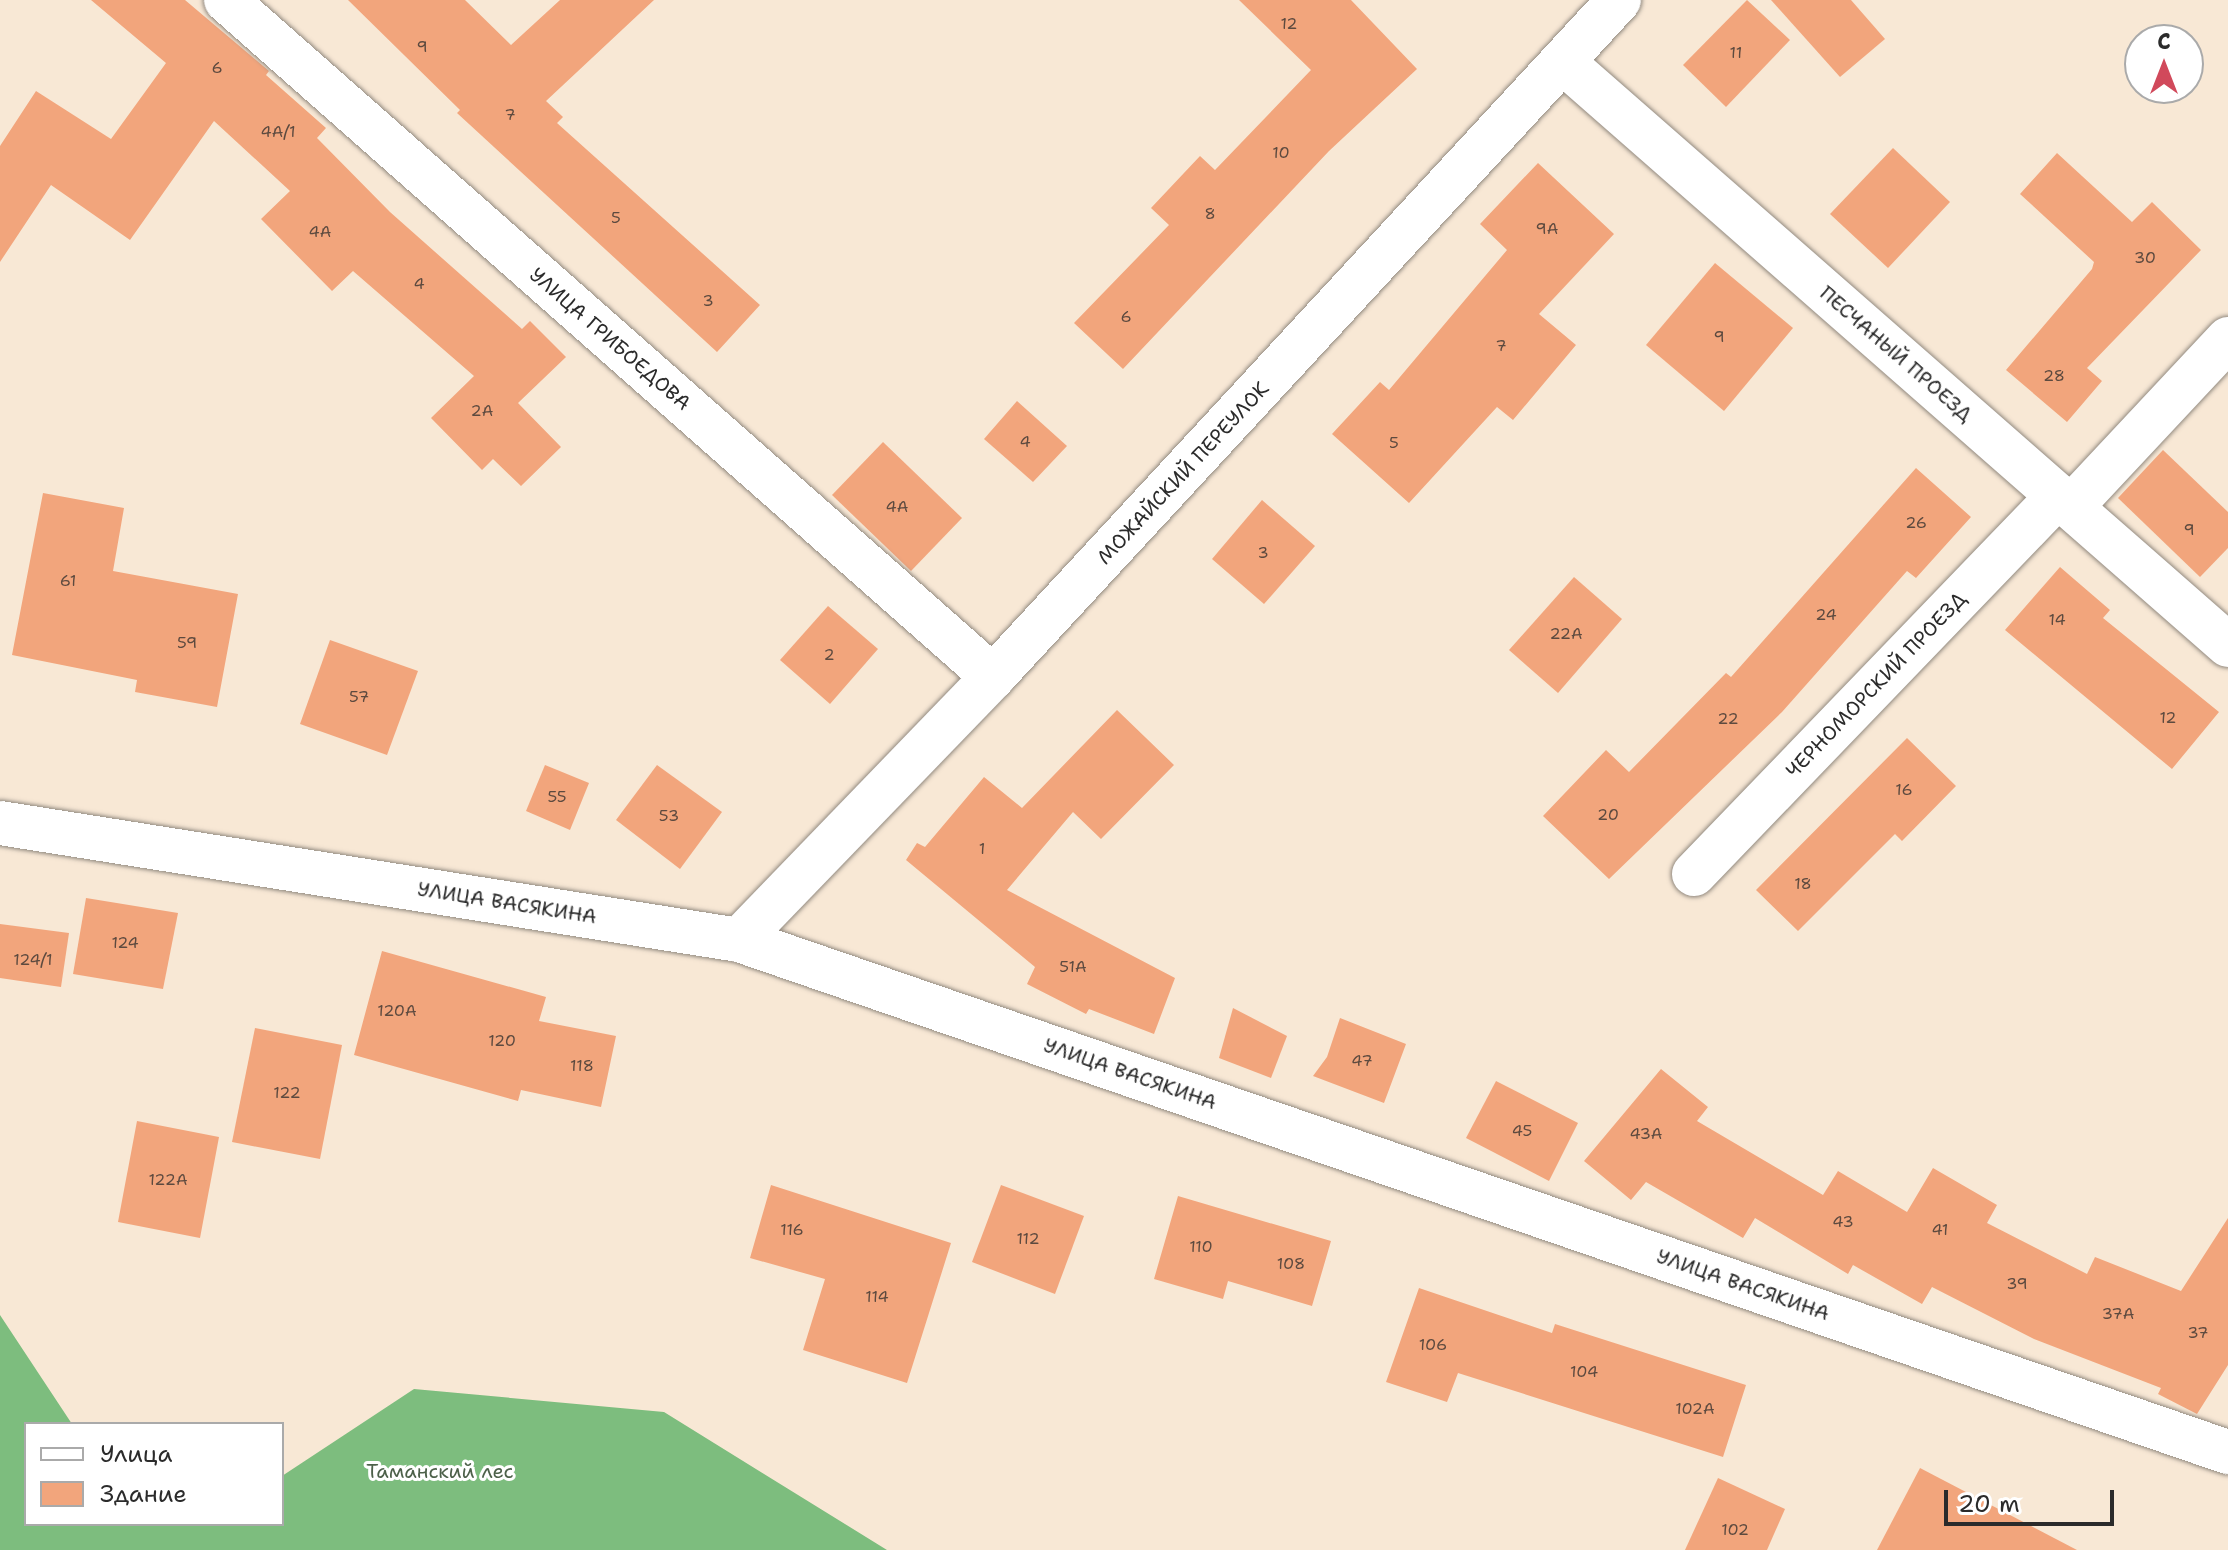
<!DOCTYPE html>
<html>
<head>
<meta charset="utf-8">
<style>
  body { margin:0 }
  #map { position:relative; width:2228px; height:1550px; overflow:hidden; background:#f8e8d5; font-family:"Shantell Sans",sans-serif }
  div>[style] { position:absolute }
  .forest>* { inset:0; background:#7dbd7e }
  .building>* { inset:0; background:#f2a57c }
  .roads { filter:drop-shadow(0 0 2px #928a80) drop-shadow(0 0 2px #928a80) }
  .street>* { height:44px; margin:-22px; padding:0 22px; transform-origin:22px; border-radius:22px; background:#fff }
  span { translate:-50% -50%; white-space:nowrap; text-align:center; line-height:1.15; -webkit-text-stroke:6px #fff; paint-order:stroke }
  .number-label { font-size:16px; color:#5d4a3f }
  .number-label span { -webkit-text-stroke-width:0 }
  .street-label { font-size:20px; color:#2b2b2b }
  .park-label { font-size:20px; color:#4d614a }
  .legend { position:absolute; left:24px; top:1422px; width:260px; height:104px; box-sizing:border-box; background:#fff; border:2px solid #aaa; margin:0; padding:10px 14px; list-style:none; font-size:24px; color:#2b2b2b }
  .legend li { display:flex; align-items:center; gap:16px; height:40px }
  .legend b { width:40px; border:2px solid #aaa }
  .north { position:absolute; left:2124px; top:24px; width:80px; height:80px; box-sizing:border-box; background:#fff; border:2px solid #aaa; border-radius:50%; rotate:0deg; font-size:22px; font-weight:700; line-height:32px; text-align:center; color:#2b2b2b }
  .north::after { content:''; display:block; margin:auto; width:28px; height:36px; background:#d1495b; clip-path:polygon(50% 0,100% 100%,50% 72%,0 100%) }
  .scale { position:absolute; left:1944px; top:1490px; width:170px; height:36px; box-sizing:border-box; border:4px solid #2b2b2b; border-top:0; padding-left:10px; font-size:24px; line-height:28px; white-space:nowrap; color:#2b2b2b; -webkit-text-stroke:6px #fff; paint-order:stroke }
</style>
</head>
<body>
<div id="map">
  <div class="forest">
    <div style="clip-path:polygon(0 1315px,72px 1424px,26px 1424px,26px 1524px,282px 1524px,282px 1476px,414px 1389px,664px 1412px,887px 1550px,0 1550px)"></div>
  </div>
  <div class="building">
    <div style="clip-path:polygon(91px 0,185px 0,269px 71px,266px 75px,326px 128px,317px 138px,390px 212px,522px 329px,530px 321px,566px 357px,518px 403px,561px 447px,521px 486px,493px 459px,482px 470px,431px 418px,474px 376px,353px 271px,332px 291px,261px 219px,290px 191px,214px 121px,130px 240px,51px 185px,0 262px,0 146px,36px 91px,111px 139px,166px 63px)"></div>
    <div style="clip-path:polygon(348px 0,465px 0,511px 45px,560px 0,654px 0,546px 101px,563px 117px,557px 123px,760px 305px,717px 352px,457px 113px,460px 110px)"></div>
    <div style="clip-path:polygon(1239px 0,1351px 0,1417px 69px,1329px 151px,1123px 369px,1074px 323px,1169px 225px,1151px 208px,1200px 156px,1215px 170px,1311px 70px)"></div>
    <div style="clip-path:polygon(1747px 0,1790px 40px,1726px 107px,1683px 65px)"></div>
    <div style="clip-path:polygon(1771px 0,1851px 0,1885px 39px,1840px 77px)"></div>
    <div style="clip-path:polygon(1893px 148px,1950px 202px,1888px 268px,1830px 214px)"></div>
    <div style="clip-path:polygon(2057px 153px,2132px 222px,2152px 202px,2201px 250px,2087px 368px,2102px 381px,2067px 422px,2006px 370px,2092px 269px,2094px 262px,2020px 194px)"></div>
    <div style="clip-path:polygon(1538px 163px,1614px 234px,1539px 314px,1576px 345px,1513px 420px,1497px 407px,1409px 503px,1332px 434px,1380px 382px,1389px 390px,1507px 250px,1480px 224px)"></div>
    <div style="clip-path:polygon(1715px 263px,1793px 328px,1724px 411px,1646px 345px)"></div>
    <div style="clip-path:polygon(1017px 401px,1067px 446px,1033px 482px,984px 439px)"></div>
    <div style="clip-path:polygon(883px 442px,962px 518px,911px 571px,832px 495px)"></div>
    <div style="clip-path:polygon(2163px 450px,2228px 512px,2228px 548px,2200px 577px,2118px 498px)"></div>
    <div style="clip-path:polygon(1916px 468px,1971px 517px,1916px 578px,1907px 571px,1782px 712px,1609px 879px,1543px 816px,1606px 750px,1629px 772px,1726px 673px,1731px 677px)"></div>
    <div style="clip-path:polygon(43px 493px,124px 508px,113px 571px,238px 594px,217px 707px,135px 692px,137px 680px,12px 655px)"></div>
    <div style="clip-path:polygon(1262px 500px,1315px 546px,1264px 604px,1212px 559px)"></div>
    <div style="clip-path:polygon(2060px 567px,2110px 610px,2103px 618px,2219px 712px,2172px 769px,2005px 630px)"></div>
    <div style="clip-path:polygon(1574px 577px,1622px 619px,1558px 693px,1509px 650px)"></div>
    <div style="clip-path:polygon(828px 606px,878px 649px,830px 704px,780px 660px)"></div>
    <div style="clip-path:polygon(330px 640px,418px 671px,387px 755px,300px 724px)"></div>
    <div style="clip-path:polygon(1117px 710px,1174px 765px,1101px 839px,1073px 812px,1007px 890px,1175px 978px,1154px 1034px,1089px 1009px,1086px 1014px,1027px 984px,1035px 967px,906px 860px,917px 843px,925px 847px,984px 777px,1022px 808px)"></div>
    <div style="clip-path:polygon(1907px 738px,1956px 786px,1902px 841px,1895px 834px,1798px 931px,1756px 890px)"></div>
    <div style="clip-path:polygon(545px 765px,589px 783px,570px 830px,526px 811px)"></div>
    <div style="clip-path:polygon(657px 765px,722px 812px,680px 869px,616px 820px)"></div>
    <div style="clip-path:polygon(86px 898px,178px 913px,163px 989px,73px 974px)"></div>
    <div style="clip-path:polygon(0 924px,69px 933px,61px 987px,0 978px)"></div>
    <div style="clip-path:polygon(382px 951px,546px 997px,539px 1021px,616px 1036px,601px 1107px,521px 1090px,518px 1101px,354px 1055px)"></div>
    <div style="clip-path:polygon(1233px 1008px,1287px 1036px,1271px 1078px,1219px 1058px)"></div>
    <div style="clip-path:polygon(1340px 1018px,1406px 1044px,1384px 1103px,1313px 1076px,1327px 1057px)"></div>
    <div style="clip-path:polygon(255px 1028px,342px 1045px,320px 1159px,232px 1142px)"></div>
    <div style="clip-path:polygon(1661px 1069px,1708px 1107px,1697px 1121px,1823px 1195px,1838px 1171px,1907px 1212px,1933px 1168px,1997px 1205px,1987px 1223px,2087px 1274px,2095px 1257px,2181px 1291px,2228px 1218px,2228px 1365px,2197px 1414px,2158px 1394px,2161px 1388px,2034px 1339px,1932px 1287px,1922px 1304px,1853px 1265px,1848px 1274px,1755px 1218px,1743px 1238px,1646px 1182px,1631px 1200px,1584px 1161px)"></div>
    <div style="clip-path:polygon(1496px 1081px,1578px 1123px,1549px 1181px,1466px 1138px)"></div>
    <div style="clip-path:polygon(137px 1121px,219px 1137px,200px 1238px,118px 1222px)"></div>
    <div style="clip-path:polygon(771px 1185px,951px 1243px,907px 1383px,803px 1350px,825px 1279px,750px 1258px)"></div>
    <div style="clip-path:polygon(1001px 1185px,1084px 1216px,1055px 1294px,972px 1262px)"></div>
    <div style="clip-path:polygon(1178px 1196px,1331px 1241px,1312px 1306px,1228px 1281px,1223px 1299px,1154px 1279px)"></div>
    <div style="clip-path:polygon(1419px 1288px,1552px 1333px,1555px 1324px,1746px 1385px,1723px 1457px,1458px 1373px,1447px 1402px,1386px 1382px)"></div>
    <div style="clip-path:polygon(1920px 1468px,2077px 1550px,1877px 1550px)"></div>
    <div style="clip-path:polygon(1718px 1478px,1785px 1509px,1767px 1550px,1685px 1550px)"></div>
  </div>
  <div class="roads">
    <div class="street">
      <div style="left:226px;top:0;width:1023px;rotate:41.43deg"></div>
      <div style="left:1564px;top:63px;width:883px;rotate:41.23deg"></div>
      <div style="left:2071px;top:507px;width:230px;rotate:-46.9deg"></div>
      <div style="left:0;top:823px;width:748px;rotate:9deg"></div>
      <div style="left:739px;top:940px;width:1575px;rotate:18.98deg"></div>
      <div style="left:1694px;top:874px;width:525px;rotate:-46.08deg"></div>
      <div style="left:739px;top:940px;width:366px;rotate:-46deg"></div>
      <div style="left:993px;top:677px;width:922px;rotate:-47.24deg"></div>
    </div>
  </div>
  <div class="number-label">
    <span style="left:1289px;top:24px">12</span>
    <span style="left:422px;top:47px">9</span>
    <span style="left:1736px;top:53px">11</span>
    <span style="left:217px;top:68px">6</span>
    <span style="left:510px;top:115px">7</span>
    <span style="left:278px;top:132px">4А/1</span>
    <span style="left:1281px;top:153px">10</span>
    <span style="left:1210px;top:214px">8</span>
    <span style="left:616px;top:218px">5</span>
    <span style="left:1547px;top:229px">9А</span>
    <span style="left:320px;top:232px">4А</span>
    <span style="left:2145px;top:258px">30</span>
    <span style="left:419px;top:284px">4</span>
    <span style="left:708px;top:301px">3</span>
    <span style="left:1126px;top:317px">6</span>
    <span style="left:1719px;top:337px">9</span>
    <span style="left:1501px;top:346px">7</span>
    <span style="left:2054px;top:376px">28</span>
    <span style="left:482px;top:411px">2А</span>
    <span style="left:1025px;top:442px">4</span>
    <span style="left:1394px;top:443px">5</span>
    <span style="left:897px;top:507px">4А</span>
    <span style="left:1916px;top:523px">26</span>
    <span style="left:2189px;top:530px">9</span>
    <span style="left:1263px;top:553px">3</span>
    <span style="left:68px;top:581px">61</span>
    <span style="left:1826px;top:615px">24</span>
    <span style="left:2057px;top:620px">14</span>
    <span style="left:1566px;top:634px">22А</span>
    <span style="left:187px;top:643px">59</span>
    <span style="left:829px;top:655px">2</span>
    <span style="left:359px;top:697px">57</span>
    <span style="left:2168px;top:718px">12</span>
    <span style="left:1728px;top:719px">22</span>
    <span style="left:1904px;top:790px">16</span>
    <span style="left:557px;top:797px">55</span>
    <span style="left:1608px;top:815px">20</span>
    <span style="left:669px;top:816px">53</span>
    <span style="left:982px;top:849px">1</span>
    <span style="left:1803px;top:884px">18</span>
    <span style="left:125px;top:943px">124</span>
    <span style="left:33px;top:960px">124/1</span>
    <span style="left:1073px;top:967px">51А</span>
    <span style="left:397px;top:1011px">120А</span>
    <span style="left:502px;top:1041px">120</span>
    <span style="left:1362px;top:1061px">47</span>
    <span style="left:582px;top:1066px">118</span>
    <span style="left:287px;top:1093px">122</span>
    <span style="left:1522px;top:1131px">45</span>
    <span style="left:1646px;top:1134px">43А</span>
    <span style="left:168px;top:1180px">122А</span>
    <span style="left:1843px;top:1222px">43</span>
    <span style="left:792px;top:1230px">116</span>
    <span style="left:1940px;top:1230px">41</span>
    <span style="left:1028px;top:1239px">112</span>
    <span style="left:1201px;top:1247px">110</span>
    <span style="left:1291px;top:1264px">108</span>
    <span style="left:2017px;top:1284px">39</span>
    <span style="left:877px;top:1297px">114</span>
    <span style="left:2118px;top:1314px">37А</span>
    <span style="left:2198px;top:1333px">37</span>
    <span style="left:1433px;top:1345px">106</span>
    <span style="left:1584px;top:1372px">104</span>
    <span style="left:1695px;top:1409px">102А</span>
    <span style="left:1735px;top:1530px">102</span>
  </div>
  <div class="street-label">
    <span style="left:610px;top:339px;rotate:41deg">УЛИЦА ГРИБОЕДОВА</span>
    <span style="left:1896px;top:354px;rotate:41deg">ПЕСЧАНЫЙ ПРОЕЗД</span>
    <span style="left:1183px;top:473px;rotate:-47deg">МОЖАЙСКИЙ ПЕРЕУЛОК</span>
    <span style="left:1876px;top:685px;rotate:-46deg">ЧЕРНОМОРСКИЙ ПРОЕЗД</span>
    <span style="left:507px;top:903px;rotate:9deg">УЛИЦА ВАСЯКИНА</span>
    <span style="left:1130px;top:1074px;rotate:19deg">УЛИЦА ВАСЯКИНА</span>
    <span style="left:1743px;top:1285px;rotate:19deg">УЛИЦА ВАСЯКИНА</span>
  </div>
  <div class="park-label">
    <span style="left:440px;top:1471px">Таманский лес</span>
  </div>
  <ul class="legend">
  <li><b style="height:10px;background:#fff"></b>Улица</li>
  <li><b style="height:22px;background:#f2a57c"></b>Здание</li>
  </ul>
  <div class="north">С</div>
  <div class="scale">20 m</div>
</div>
</body>
</html>
